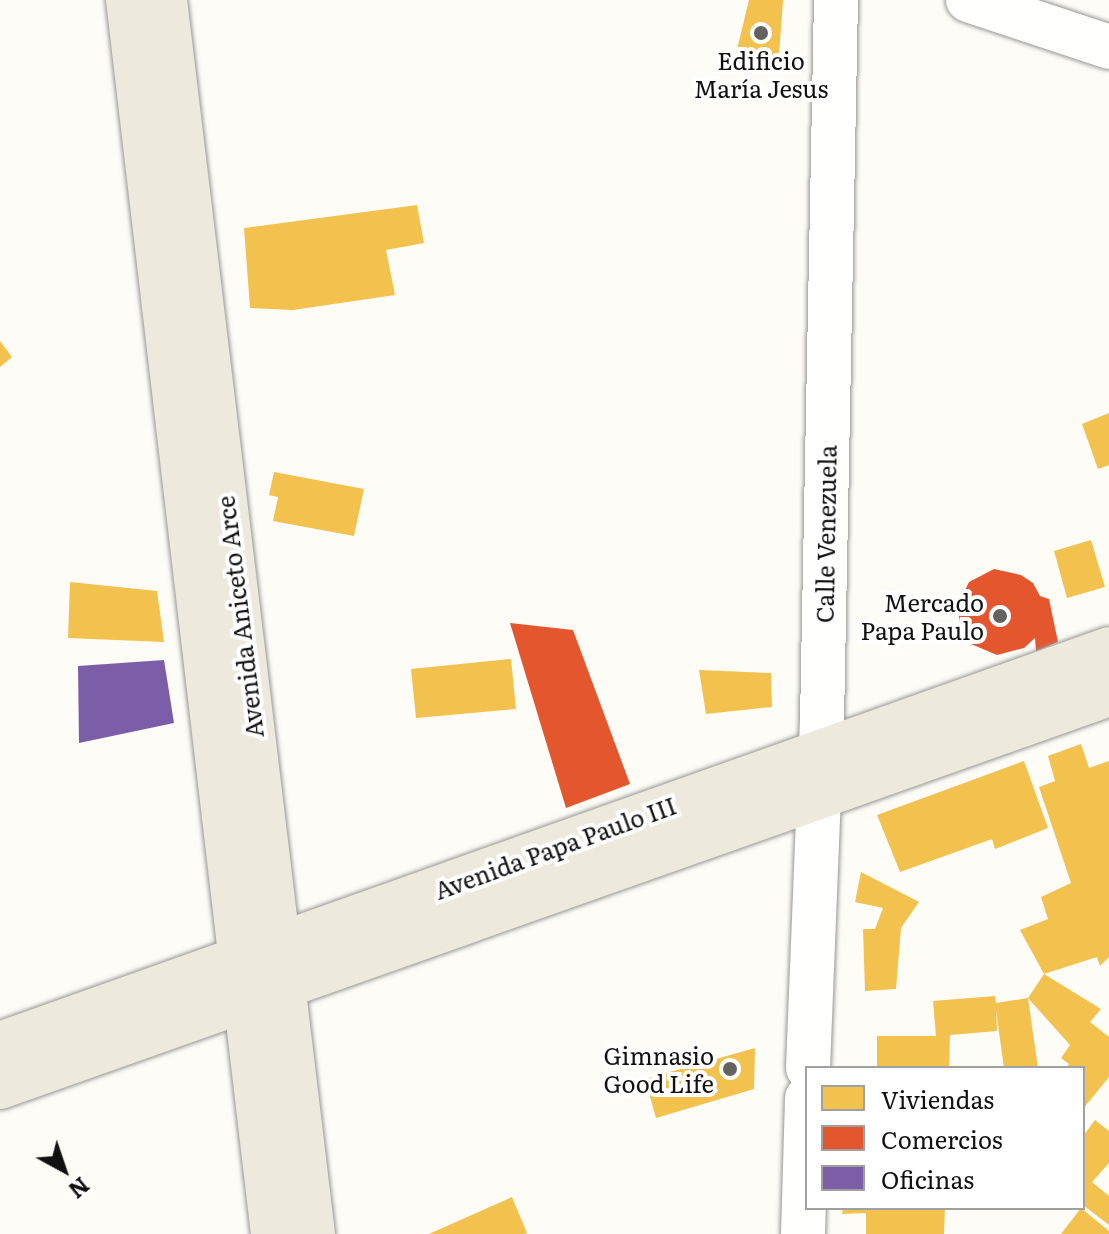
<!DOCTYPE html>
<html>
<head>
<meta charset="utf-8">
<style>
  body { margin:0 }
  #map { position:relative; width:1109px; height:1234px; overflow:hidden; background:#fdfcf7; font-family:Literata,serif }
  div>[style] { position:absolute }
  .homes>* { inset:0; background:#f2c14e }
  .shops>* { inset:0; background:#e4572e }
  .offices>* { inset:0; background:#7b5ea7 }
  .roads { filter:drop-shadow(0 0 2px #979795) drop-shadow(0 0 2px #979795) }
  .minor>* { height:44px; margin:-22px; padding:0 22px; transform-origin:22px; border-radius:22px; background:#fffffe }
  .major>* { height:44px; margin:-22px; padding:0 22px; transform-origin:22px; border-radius:22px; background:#ede9dc }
  .dots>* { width:22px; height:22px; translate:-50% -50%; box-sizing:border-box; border:4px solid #fff; border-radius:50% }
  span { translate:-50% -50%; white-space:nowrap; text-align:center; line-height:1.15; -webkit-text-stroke:8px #fff; paint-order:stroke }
  .poi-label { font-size:24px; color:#111 }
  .right { translate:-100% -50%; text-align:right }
  .street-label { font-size:24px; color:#111 }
  .legend { position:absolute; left:805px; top:1066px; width:280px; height:144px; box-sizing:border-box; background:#fff; border:2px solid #a0a0a0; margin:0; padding:10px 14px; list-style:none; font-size:24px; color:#111 }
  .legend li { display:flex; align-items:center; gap:16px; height:40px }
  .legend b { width:40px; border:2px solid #a0a0a0 }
  .north { position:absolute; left:24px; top:1130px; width:80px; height:80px; -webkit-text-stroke:6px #fff; paint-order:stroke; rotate:140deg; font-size:22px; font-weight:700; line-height:32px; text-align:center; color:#111 }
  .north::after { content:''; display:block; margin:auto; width:28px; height:36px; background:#111; clip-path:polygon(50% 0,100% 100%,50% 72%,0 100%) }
</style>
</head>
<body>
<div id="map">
  <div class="homes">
    <div style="clip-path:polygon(749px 0,783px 0,778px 70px,733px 66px)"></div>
    <div style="clip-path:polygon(417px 205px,424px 243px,386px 250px,395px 295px,293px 310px,250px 308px,244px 228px)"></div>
    <div style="clip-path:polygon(0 341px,12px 357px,0 367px)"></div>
    <div style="clip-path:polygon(1109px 413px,1109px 465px,1098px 469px,1082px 424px)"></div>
    <div style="clip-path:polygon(274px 472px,364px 489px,354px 536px,273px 521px,278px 497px,269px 495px)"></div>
    <div style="clip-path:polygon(1091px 540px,1105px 587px,1067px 598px,1054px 551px)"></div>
    <div style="clip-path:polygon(70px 582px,157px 591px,164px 642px,68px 638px)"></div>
    <div style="clip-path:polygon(511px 659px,516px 709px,416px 718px,411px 669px)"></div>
    <div style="clip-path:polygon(699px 670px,771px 673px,772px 707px,706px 714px)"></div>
    <div style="clip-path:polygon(1081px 744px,1089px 768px,1109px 761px,1109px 957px,1100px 966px,1097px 957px,1044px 974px,1020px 930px,1048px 919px,1041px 897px,1071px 883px,1039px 787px,1055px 781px,1048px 756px)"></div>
    <div style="clip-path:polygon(1024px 761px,1048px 828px,995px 849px,992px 839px,900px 872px,877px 815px)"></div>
    <div style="clip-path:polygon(861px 872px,919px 902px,901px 928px,896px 989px,865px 991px,863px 929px,875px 929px,883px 908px,855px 902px)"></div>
    <div style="clip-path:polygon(1044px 974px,1101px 1009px,1090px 1022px,1109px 1037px,1109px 1077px,1083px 1109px,1083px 1068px,1066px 1068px,1069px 1064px,1061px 1058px,1070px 1045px,1028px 998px,1038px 1068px,1004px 1068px,996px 1010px,997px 1031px,950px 1035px,949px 1068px,877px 1068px,877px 1036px,936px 1036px,933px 1001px,995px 996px,996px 1003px,1028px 998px)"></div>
    <div style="clip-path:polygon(755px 1048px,754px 1089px,656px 1118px,645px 1079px)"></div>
    <div style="clip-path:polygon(1095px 1120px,1109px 1131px,1109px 1163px,1092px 1182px,1109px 1196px,1109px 1225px,1083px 1205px,1083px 1136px)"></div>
    <div style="clip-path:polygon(512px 1197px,527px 1233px,524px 1234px,429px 1234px)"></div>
    <div style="clip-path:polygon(843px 1208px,945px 1208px,944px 1234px,866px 1234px,866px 1213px,842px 1214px)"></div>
    <div style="clip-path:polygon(1081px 1208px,1109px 1231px,1109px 1234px,1061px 1234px)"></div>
  </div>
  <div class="shops">
    <div style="clip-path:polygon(994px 569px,1021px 575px,1033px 583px,1040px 596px,1049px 599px,1058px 642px,1036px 651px,1035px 638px,1024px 648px,997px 655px,971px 644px,962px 634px,957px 607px,969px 582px)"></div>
    <div style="clip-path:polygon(510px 623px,573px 630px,630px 784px,566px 808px)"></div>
  </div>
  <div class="offices">
    <div style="clip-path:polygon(164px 660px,174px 723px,79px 743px,78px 666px)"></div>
  </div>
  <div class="roads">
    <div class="minor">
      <div style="left:968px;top:0;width:149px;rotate:18.4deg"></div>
      <div style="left:808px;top:1068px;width:347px;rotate:-87.7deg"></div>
      <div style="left:822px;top:721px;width:721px;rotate:-88.89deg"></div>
      <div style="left:803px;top:1234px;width:136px;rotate:-88.3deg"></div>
    </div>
    <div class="major">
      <div style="left:128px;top:0;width:1242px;rotate:83.3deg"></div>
      <div style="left:165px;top:0;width:1243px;rotate:83.16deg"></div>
      <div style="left:0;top:1044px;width:1177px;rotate:-19.6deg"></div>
      <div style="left:0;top:1087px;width:1177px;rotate:-19.51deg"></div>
    </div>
  </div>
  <div class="dots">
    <div style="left:761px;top:33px;background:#646362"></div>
    <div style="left:1000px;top:616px;background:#646362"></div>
    <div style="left:730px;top:1069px;background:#646362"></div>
  </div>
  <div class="poi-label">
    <span style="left:761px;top:74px">Edificio<br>María Jesus</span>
    <span class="right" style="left:984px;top:616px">Mercado<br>Papa Paulo</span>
    <span class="right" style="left:714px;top:1069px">Gimnasio<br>Good Life</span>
  </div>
  <div class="street-label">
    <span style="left:825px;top:534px;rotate:-89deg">Calle Venezuela</span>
    <span style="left:239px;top:617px;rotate:-97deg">Avenida Aniceto Arce</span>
    <span style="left:555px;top:847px;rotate:-20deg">Avenida Papa Paulo III</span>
  </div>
  <ul class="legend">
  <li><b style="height:22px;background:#f2c14e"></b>Viviendas</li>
  <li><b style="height:22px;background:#e4572e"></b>Comercios</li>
  <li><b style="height:22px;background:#7b5ea7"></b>Oficinas</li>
  </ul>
  <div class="north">N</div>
</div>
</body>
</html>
